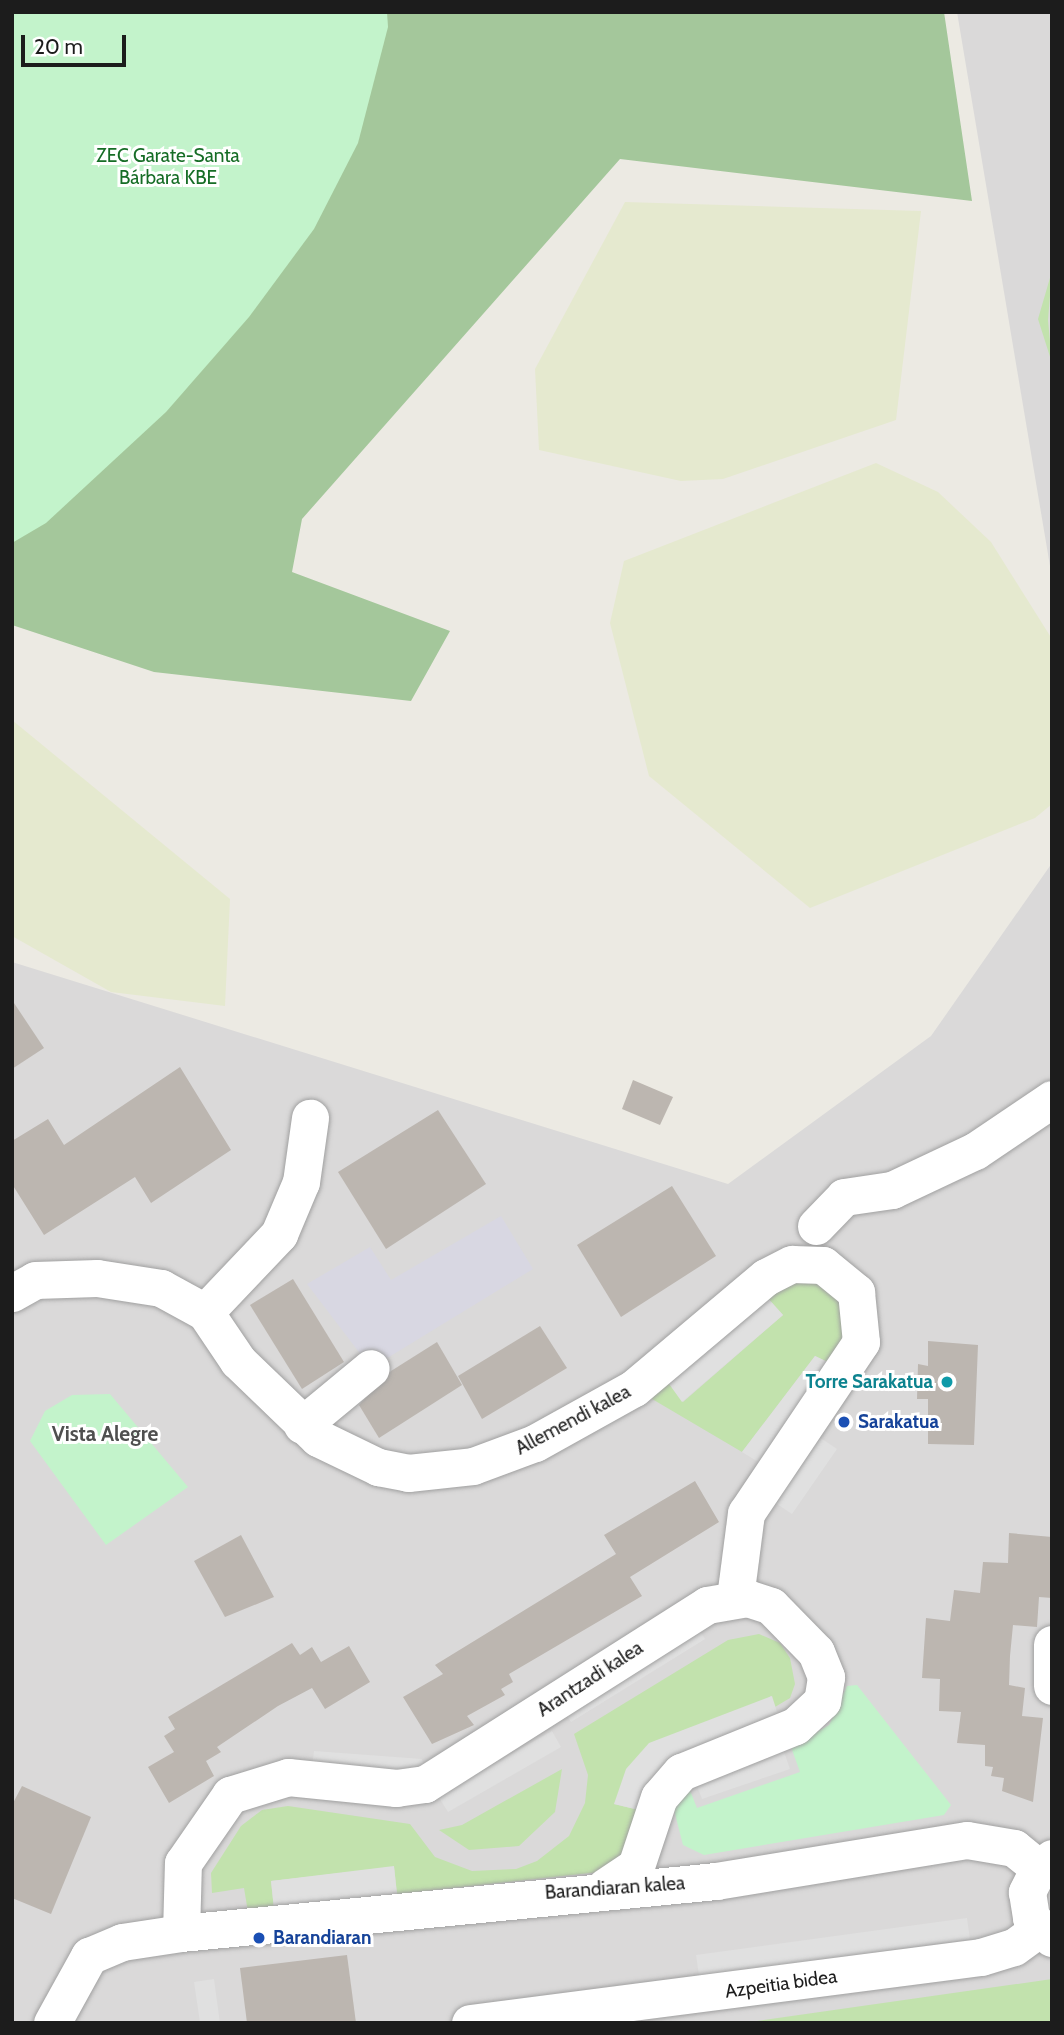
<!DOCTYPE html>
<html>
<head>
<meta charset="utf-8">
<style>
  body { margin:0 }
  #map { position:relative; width:1064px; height:2035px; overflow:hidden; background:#eceae3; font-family:Cabin,sans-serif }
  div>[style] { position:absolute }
  .residential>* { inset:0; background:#dad9d9 }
  .farmland>* { inset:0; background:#e5e9cf }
  .grass>* { inset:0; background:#c2e2ad }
  .forest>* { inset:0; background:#a4c79b }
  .park>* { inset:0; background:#c3f3cb }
  .parking>* { inset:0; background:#e0e0e0 }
  .plaza>* { inset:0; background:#d8d7e2 }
  .building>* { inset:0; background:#bcb6b0 }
  .roads { filter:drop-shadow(0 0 2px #a0a0a0) drop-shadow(0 0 2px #a0a0a0) }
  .street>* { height:37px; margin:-18.5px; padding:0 18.5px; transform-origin:18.5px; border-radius:18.5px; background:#fff }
  .dots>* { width:19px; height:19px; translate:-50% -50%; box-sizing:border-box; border:4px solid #fff; border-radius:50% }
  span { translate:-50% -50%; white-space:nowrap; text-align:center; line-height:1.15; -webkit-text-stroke:6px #fff; paint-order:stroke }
  .park-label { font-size:19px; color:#166d26 }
  .culture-label { font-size:19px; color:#0d838f; font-weight:700 }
  .right { translate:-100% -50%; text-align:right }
  .street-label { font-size:19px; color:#1c1c1c }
  .transit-label { font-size:19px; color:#164399; font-weight:700 }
  .left { translate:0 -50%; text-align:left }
  .neighbourhood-label { font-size:21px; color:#4f4f4f; font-weight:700 }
  .frame { position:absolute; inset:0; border:14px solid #1c1c1c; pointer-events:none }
  .scale { position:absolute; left:21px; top:35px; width:105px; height:32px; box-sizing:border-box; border:4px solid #1c1c1c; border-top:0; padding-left:9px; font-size:21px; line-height:24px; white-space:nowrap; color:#1c1c1c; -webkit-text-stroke:5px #fff; paint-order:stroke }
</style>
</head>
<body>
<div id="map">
  <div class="residential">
    <div style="clip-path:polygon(957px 12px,1052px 12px,1052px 578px)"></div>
    <div style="clip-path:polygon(1052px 863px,1052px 2023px,12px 2023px,12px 962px,728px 1184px,931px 1036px)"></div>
  </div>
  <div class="farmland">
    <div style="clip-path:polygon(625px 202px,921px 211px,896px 420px,723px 479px,681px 481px,539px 450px,535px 369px)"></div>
    <div style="clip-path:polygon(876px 463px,938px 492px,991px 542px,1052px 639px,1052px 804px,1035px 818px,810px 908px,649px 776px,610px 623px,624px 561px)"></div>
    <div style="clip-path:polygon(12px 720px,230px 899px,225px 1006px,111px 992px,12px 936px)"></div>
  </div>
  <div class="grass">
    <div style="clip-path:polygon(1052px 271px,1048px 320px,1052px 363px,1038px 319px)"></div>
    <div style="clip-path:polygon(815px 1281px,833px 1291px,847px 1319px,836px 1366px,815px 1356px,742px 1452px,647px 1396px,667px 1381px,683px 1402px,783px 1315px,765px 1295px,780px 1284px)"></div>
    <div style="clip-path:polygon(759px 1634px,780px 1643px,790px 1658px,795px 1684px,790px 1698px,775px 1707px,771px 1696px,614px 1804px,639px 1810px,628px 1855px,600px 1872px,397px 1894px,394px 1867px,271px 1881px,274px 1909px,248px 1912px,244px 1888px,212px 1893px,211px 1873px,241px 1826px,262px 1810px,288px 1806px,410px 1824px,435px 1857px,472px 1871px,516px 1869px,537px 1861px,569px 1836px,585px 1803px,588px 1775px,574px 1734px,728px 1640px)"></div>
    <div style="clip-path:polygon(562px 1769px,555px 1812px,519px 1846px,469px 1850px,439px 1830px,462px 1825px)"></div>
    <div style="clip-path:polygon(1052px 1979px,1052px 2023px,743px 2023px)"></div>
  </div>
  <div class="forest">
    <div style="clip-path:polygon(336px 12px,944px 12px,972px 201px,620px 159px,302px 519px,292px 572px,450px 631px,411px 701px,154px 672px,12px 625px,12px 522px)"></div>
  </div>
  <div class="park">
    <div style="clip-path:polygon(12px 12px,387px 12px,388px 27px,358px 143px,314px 229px,249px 317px,166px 412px,46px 523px,12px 543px)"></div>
    <div style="clip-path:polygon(110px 1394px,188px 1487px,106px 1545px,30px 1441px,45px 1411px,72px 1395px)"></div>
    <div style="clip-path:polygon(857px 1685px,951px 1805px,944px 1815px,704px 1855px,683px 1845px,674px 1810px,689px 1788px,697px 1808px,800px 1772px,791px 1747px,829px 1725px,847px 1686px)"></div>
  </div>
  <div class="parking">
    <div style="clip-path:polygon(765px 1295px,783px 1315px,682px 1402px,667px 1381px)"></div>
    <div style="clip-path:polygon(815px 1356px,836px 1366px,765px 1466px,742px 1452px)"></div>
    <div style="clip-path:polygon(816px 1435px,837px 1449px,792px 1514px,771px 1500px)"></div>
    <div style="clip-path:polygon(696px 1625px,705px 1639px,571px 1722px,561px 1707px)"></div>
    <div style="clip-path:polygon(772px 1696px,779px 1718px,639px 1810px,614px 1804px,626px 1769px,649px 1743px)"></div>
    <div style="clip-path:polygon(552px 1731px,561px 1747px,448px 1812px,438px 1796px)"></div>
    <div style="clip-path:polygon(783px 1749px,790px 1769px,702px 1799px,695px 1781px)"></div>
    <div style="clip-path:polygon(314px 1751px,422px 1759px,425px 1770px,404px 1775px,312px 1765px)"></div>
    <div style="clip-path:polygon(394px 1866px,397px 1894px,274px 1909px,271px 1881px)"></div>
    <div style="clip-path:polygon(967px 1918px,970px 1939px,699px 1976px,696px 1955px)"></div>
    <div style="clip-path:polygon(214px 1979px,220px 2023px,200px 2023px,194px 1982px)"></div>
  </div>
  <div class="plaza">
    <div style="clip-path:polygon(501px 1216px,533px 1269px,371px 1368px,307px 1284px,370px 1247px,391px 1280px)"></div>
  </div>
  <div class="building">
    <div style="clip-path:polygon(12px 1000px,44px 1048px,12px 1069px)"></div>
    <div style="clip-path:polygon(180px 1067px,231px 1150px,151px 1203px,135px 1177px,44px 1235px,12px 1184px,12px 1141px,48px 1119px,64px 1145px)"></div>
    <div style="clip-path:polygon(633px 1080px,673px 1097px,660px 1125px,622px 1109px)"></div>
    <div style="clip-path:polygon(438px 1110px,486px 1184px,386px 1249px,338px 1172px)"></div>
    <div style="clip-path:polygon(672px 1186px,716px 1256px,621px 1317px,577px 1245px)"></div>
    <div style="clip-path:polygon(293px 1279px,344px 1362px,302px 1389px,250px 1305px)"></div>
    <div style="clip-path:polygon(540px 1326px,567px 1368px,482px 1419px,458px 1376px)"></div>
    <div style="clip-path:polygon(928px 1341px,978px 1345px,974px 1445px,928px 1444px,928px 1399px,917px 1399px,918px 1364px,928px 1366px)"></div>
    <div style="clip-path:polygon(437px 1342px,462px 1385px,379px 1438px,359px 1405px,391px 1371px)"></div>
    <div style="clip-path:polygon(695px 1481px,719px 1522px,630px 1577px,642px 1596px,509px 1674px,513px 1682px,501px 1689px,505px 1695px,467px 1716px,474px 1725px,432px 1744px,403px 1697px,443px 1674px,435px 1665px,616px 1554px,604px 1535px)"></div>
    <div style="clip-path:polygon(1009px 1533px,1052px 1537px,1052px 1598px,1039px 1597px,1037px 1627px,1013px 1625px,1010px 1656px,1009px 1685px,1025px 1688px,1022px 1716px,1043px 1718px,1033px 1802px,1002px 1791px,1004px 1778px,991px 1776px,993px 1767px,985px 1766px,985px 1745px,957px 1743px,961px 1712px,939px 1711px,940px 1679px,922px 1678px,926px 1618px,950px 1621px,954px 1590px,980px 1593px,983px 1562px,1008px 1563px)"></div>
    <div style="clip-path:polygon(241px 1535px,274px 1597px,225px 1617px,194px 1561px)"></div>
    <div style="clip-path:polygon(292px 1643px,300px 1655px,312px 1647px,321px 1662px,349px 1646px,370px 1682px,325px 1709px,312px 1688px,278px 1706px,217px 1747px,221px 1752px,206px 1761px,214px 1776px,169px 1803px,148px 1767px,174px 1752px,164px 1736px,175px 1729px,168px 1717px)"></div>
    <div style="clip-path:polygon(22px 1786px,91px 1817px,51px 1914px,12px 1898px,12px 1805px)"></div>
    <div style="clip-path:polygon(347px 1955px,356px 2023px,247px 2023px,240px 1968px)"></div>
  </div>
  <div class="roads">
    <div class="street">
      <div style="left:816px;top:1226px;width:40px;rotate:-46deg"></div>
      <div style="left:844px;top:1197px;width:49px;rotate:-8.3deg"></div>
      <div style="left:892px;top:1190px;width:92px;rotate:-25.2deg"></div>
      <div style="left:975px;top:1151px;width:93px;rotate:-34deg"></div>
      <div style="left:12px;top:1293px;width:26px;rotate:-29deg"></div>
      <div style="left:35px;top:1280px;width:62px;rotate:-1.8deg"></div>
      <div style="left:97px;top:1278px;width:65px;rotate:8.9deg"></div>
      <div style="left:161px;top:1288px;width:50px;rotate:28.6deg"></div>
      <div style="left:205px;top:1312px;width:59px;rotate:56deg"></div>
      <div style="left:238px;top:1361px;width:111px;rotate:43.9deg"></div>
      <div style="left:318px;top:1438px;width:67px;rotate:25.8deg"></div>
      <div style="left:378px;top:1467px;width:31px;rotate:11deg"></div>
      <div style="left:408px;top:1473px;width:65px;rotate:-6.1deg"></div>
      <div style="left:473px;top:1466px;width:66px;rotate:-20.4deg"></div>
      <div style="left:535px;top:1443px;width:113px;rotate:-29.1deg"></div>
      <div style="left:634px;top:1388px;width:172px;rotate:-40.1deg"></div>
      <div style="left:766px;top:1277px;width:29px;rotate:-27deg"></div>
      <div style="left:792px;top:1264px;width:31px;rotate:2deg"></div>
      <div style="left:823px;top:1265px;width:43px;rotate:39.3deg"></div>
      <div style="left:856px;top:1292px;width:50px;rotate:84.3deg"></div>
      <div style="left:861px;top:1342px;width:206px;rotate:123.9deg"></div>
      <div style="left:746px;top:1513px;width:86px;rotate:97.4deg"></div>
      <div style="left:205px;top:1312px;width:108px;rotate:-46.5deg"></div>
      <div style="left:279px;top:1234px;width:56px;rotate:-67.1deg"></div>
      <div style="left:301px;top:1182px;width:65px;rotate:-82deg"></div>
      <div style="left:302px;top:1425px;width:89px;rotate:-39.6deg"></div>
      <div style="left:1052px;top:1644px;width:42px;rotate:90deg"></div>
      <div style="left:1052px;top:1858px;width:16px;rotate:142deg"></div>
      <div style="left:1039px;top:1868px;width:27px;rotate:117deg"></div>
      <div style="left:1027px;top:1892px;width:26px;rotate:81deg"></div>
      <div style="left:1031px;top:1918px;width:29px;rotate:44deg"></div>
      <div style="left:181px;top:1933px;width:70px;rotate:-88.4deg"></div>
      <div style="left:183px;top:1863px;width:83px;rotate:-55.3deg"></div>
      <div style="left:230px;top:1795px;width:61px;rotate:-17.2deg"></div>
      <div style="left:288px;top:1777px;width:109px;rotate:5.8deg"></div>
      <div style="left:396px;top:1788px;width:29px;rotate:-8deg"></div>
      <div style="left:425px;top:1784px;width:334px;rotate:-32.4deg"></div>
      <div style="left:707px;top:1605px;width:41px;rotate:-9.9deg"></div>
      <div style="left:747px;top:1598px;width:25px;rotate:18deg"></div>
      <div style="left:771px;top:1606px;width:64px;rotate:45.6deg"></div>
      <div style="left:816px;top:1652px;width:27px;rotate:68deg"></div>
      <div style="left:826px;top:1677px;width:24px;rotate:99deg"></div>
      <div style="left:822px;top:1701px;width:37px;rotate:137deg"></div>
      <div style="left:795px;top:1726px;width:123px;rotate:158deg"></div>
      <div style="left:681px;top:1772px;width:33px;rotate:131deg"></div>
      <div style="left:659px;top:1797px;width:73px;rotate:108.4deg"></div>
      <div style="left:636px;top:1866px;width:37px;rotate:146deg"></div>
      <div style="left:52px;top:2023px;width:77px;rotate:-61.1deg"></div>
      <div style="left:89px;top:1956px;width:36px;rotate:-23deg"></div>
      <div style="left:122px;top:1942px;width:60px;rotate:-8.7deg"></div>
      <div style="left:181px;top:1933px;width:538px;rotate:-5.55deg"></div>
      <div style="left:716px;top:1881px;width:254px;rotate:-9.3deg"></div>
      <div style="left:967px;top:1840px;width:48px;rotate:9.7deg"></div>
      <div style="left:1014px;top:1848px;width:32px;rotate:39deg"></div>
      <div style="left:470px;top:2023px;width:515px;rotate:-7.36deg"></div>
      <div style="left:981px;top:1957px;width:34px;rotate:-17deg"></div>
      <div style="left:1014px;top:1947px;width:31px;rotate:-36deg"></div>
    </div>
  </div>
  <div class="dots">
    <div style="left:947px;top:1382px;background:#0f9aa8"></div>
    <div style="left:844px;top:1422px;background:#1a4fb4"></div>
    <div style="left:259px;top:1938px;background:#1a4fb4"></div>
  </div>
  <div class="park-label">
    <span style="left:168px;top:167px">ZEC Garate-Santa<br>Bárbara KBE</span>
  </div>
  <div class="culture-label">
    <span class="right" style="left:933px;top:1382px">Torre Sarakatua</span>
  </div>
  <div class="street-label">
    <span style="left:573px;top:1420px;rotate:-28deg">Allemendi kalea</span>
    <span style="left:590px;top:1679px;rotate:-33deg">Arantzadi kalea</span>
    <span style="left:615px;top:1888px;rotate:-4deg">Barandiaran kalea</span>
    <span style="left:781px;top:1984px;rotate:-8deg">Azpeitia bidea</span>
  </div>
  <div class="transit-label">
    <span class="left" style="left:858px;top:1422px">Sarakatua</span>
    <span class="left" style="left:273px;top:1938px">Barandiaran</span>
  </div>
  <div class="neighbourhood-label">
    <span style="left:105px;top:1434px">Vista Alegre</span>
  </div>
  <div class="frame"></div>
  <div class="scale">20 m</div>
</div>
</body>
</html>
